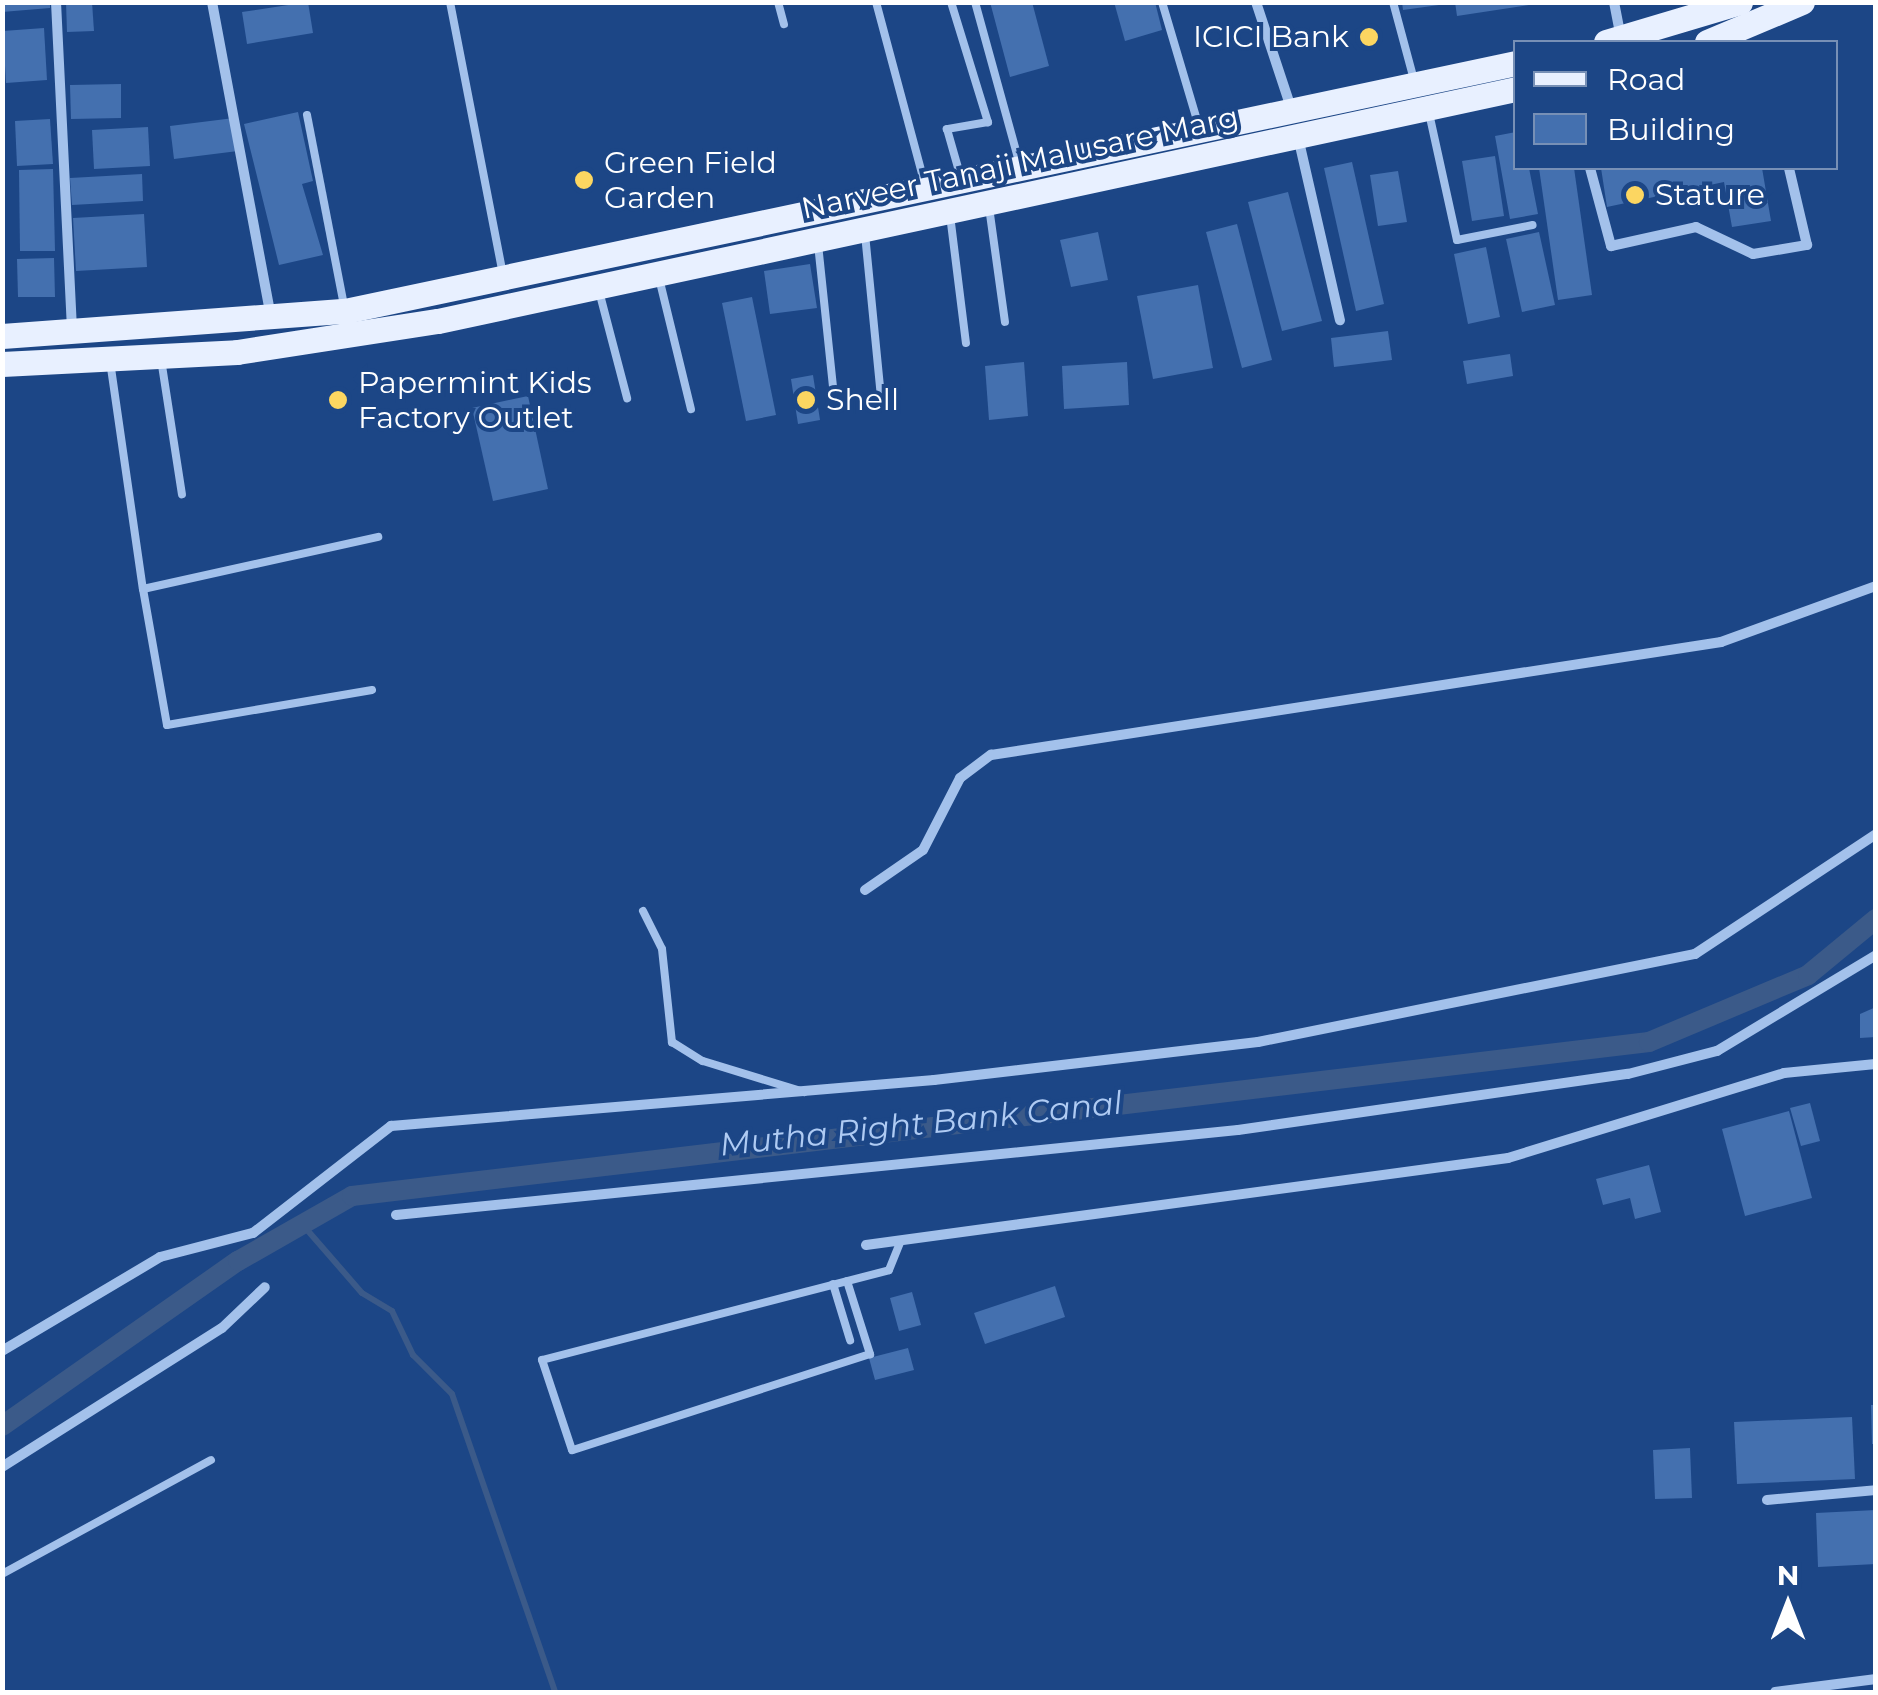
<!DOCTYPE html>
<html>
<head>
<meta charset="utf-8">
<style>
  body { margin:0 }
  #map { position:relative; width:1878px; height:1695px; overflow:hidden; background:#1c4686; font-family:Montserrat,sans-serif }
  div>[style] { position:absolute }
  .stream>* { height:6px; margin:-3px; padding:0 3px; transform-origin:3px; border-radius:3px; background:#3b5a89 }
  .canal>* { height:20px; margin:-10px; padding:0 10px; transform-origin:10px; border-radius:10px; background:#3b5a89 }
  .building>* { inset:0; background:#4470af }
  .service>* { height:8px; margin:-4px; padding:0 4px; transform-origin:4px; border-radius:4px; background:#a3c1eb }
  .minor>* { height:10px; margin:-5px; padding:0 5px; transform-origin:5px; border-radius:5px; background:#a3c1eb }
  .primary>* { height:25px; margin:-12.5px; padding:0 12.5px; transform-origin:12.5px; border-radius:12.5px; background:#e8f0ff }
  .dots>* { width:28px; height:28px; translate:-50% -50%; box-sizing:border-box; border:5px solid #1c4686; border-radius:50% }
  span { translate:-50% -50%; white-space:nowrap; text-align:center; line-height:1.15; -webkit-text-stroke:8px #1c4686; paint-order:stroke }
  .poi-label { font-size:30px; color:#fff }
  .right { translate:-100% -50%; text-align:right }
  .left { translate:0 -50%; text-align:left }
  .street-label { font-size:30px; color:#fff }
  .water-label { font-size:32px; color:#afcbf3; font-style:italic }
  .frame { position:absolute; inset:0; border:5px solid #fff; pointer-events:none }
  .legend { position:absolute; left:1513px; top:40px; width:325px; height:130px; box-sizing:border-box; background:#1c4686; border:2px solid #7790b6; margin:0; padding:12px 18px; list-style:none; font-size:30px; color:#fff }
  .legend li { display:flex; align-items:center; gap:20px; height:50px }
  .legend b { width:50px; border:2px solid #7790b6 }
  .north { position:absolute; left:1738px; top:1555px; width:100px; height:100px; -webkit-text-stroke:8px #1c4686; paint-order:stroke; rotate:0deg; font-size:28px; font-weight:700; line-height:40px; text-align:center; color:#fff }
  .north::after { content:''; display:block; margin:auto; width:35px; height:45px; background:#fff; clip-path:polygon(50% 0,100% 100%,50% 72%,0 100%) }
</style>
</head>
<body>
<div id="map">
  <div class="stream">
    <div style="left:302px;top:1224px;width:91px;rotate:49deg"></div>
    <div style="left:362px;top:1293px;width:35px;rotate:31deg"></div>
    <div style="left:392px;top:1311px;width:49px;rotate:64.5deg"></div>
    <div style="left:413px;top:1355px;width:55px;rotate:45deg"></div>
    <div style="left:452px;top:1394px;width:315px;rotate:70.9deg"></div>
  </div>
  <div class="canal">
    <div style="left:2px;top:1426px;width:288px;rotate:-35deg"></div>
    <div style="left:238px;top:1261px;width:131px;rotate:-29.7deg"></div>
    <div style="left:352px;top:1196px;width:1306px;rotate:-6.77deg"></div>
    <div style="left:1649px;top:1042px;width:173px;rotate:-22.8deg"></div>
    <div style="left:1808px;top:975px;width:88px;rotate:-39.5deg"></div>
  </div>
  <div class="building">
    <div style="clip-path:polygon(2px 2px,50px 2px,50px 8px,2px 12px)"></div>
    <div style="clip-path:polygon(66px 2px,92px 2px,94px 31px,67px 32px)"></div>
    <div style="clip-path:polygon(308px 2px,313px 33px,247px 44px,242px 12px)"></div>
    <div style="clip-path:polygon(990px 2px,1032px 2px,1049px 66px,1010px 77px)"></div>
    <div style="clip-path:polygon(1114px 2px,1155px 2px,1162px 30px,1125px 41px)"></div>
    <div style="clip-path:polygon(1402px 2px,1439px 2px,1439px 5px,1403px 10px)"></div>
    <div style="clip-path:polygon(1455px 2px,1529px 2px,1529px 5px,1457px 16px)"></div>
    <div style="clip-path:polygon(44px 28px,47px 80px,6px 83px,3px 31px)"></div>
    <div style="clip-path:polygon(121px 84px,121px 118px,71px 119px,70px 85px)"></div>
    <div style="clip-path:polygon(298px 112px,313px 181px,302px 184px,323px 255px,279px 265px,244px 124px)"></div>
    <div style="clip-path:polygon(234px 118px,238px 151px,174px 159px,170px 126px)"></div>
    <div style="clip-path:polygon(50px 119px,53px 164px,17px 166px,15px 121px)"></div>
    <div style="clip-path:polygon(148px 127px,150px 166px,94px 169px,92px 130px)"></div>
    <div style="clip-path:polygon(1516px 132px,1516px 168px,1529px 168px,1538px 214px,1510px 219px,1495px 136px)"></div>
    <div style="clip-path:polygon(1495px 156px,1504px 216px,1472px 221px,1462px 161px)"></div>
    <div style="clip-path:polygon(1352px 162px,1384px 304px,1356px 311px,1324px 168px)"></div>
    <div style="clip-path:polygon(1539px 168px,1574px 168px,1592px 295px,1558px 300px)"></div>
    <div style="clip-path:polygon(1601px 168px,1762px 168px,1771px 221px,1732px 227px,1724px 182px,1607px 207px)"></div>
    <div style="clip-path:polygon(53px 169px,55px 251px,20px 251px,19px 170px)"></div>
    <div style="clip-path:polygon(1398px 171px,1407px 222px,1378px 226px,1370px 175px)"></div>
    <div style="clip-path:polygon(142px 174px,143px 201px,72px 205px,70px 178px)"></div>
    <div style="clip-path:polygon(1288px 192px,1322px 321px,1282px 331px,1248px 202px)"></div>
    <div style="clip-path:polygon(144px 214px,147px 267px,76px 271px,73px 218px)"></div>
    <div style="clip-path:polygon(1237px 224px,1272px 360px,1242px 368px,1206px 232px)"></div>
    <div style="clip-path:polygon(1098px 232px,1108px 280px,1071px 287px,1060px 240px)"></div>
    <div style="clip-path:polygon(1539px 232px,1555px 305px,1522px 312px,1506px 239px)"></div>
    <div style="clip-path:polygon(1486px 247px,1500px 317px,1468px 324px,1454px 254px)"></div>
    <div style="clip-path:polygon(54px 258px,55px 297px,18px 297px,17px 259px)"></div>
    <div style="clip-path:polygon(810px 264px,817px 308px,770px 314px,764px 271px)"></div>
    <div style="clip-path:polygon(1198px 285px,1213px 368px,1153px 379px,1137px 296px)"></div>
    <div style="clip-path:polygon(752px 297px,776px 415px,746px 421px,722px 303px)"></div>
    <div style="clip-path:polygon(1388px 331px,1392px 360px,1334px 367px,1331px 338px)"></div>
    <div style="clip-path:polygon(1510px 354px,1513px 376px,1467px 384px,1463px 361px)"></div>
    <div style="clip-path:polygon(1024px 362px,1028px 416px,989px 420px,985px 366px)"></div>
    <div style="clip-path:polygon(1127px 362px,1129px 405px,1064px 409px,1062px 366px)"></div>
    <div style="clip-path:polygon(813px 375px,820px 420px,798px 424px,791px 379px)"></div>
    <div style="clip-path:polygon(528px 396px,548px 489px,493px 501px,472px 408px)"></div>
    <div style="clip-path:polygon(1876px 1007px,1876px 1037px,1860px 1038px,1860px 1014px)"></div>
    <div style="clip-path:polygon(1810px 1103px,1820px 1141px,1801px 1146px,1790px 1108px)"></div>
    <div style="clip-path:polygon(1789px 1111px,1812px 1198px,1745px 1216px,1722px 1129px)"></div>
    <div style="clip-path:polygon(1649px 1165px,1661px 1212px,1635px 1219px,1630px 1198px,1603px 1205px,1596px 1179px)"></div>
    <div style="clip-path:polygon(1055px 1286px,1065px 1317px,985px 1344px,974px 1313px)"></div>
    <div style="clip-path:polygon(912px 1292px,921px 1325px,899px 1331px,890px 1298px)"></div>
    <div style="clip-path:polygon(908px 1348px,914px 1370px,875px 1380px,869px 1358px)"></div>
    <div style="clip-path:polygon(1871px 1405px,1876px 1405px,1876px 1444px,1872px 1444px)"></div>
    <div style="clip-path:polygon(1852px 1417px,1855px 1479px,1737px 1484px,1734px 1422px)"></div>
    <div style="clip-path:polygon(1690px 1448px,1692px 1498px,1655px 1499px,1653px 1450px)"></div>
    <div style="clip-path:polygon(1876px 1510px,1876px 1564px,1818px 1567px,1816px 1513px)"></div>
  </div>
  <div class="service">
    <div style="left:450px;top:2px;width:278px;rotate:79deg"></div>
    <div style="left:778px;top:2px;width:23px;rotate:75deg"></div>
    <div style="left:876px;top:2px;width:189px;rotate:75deg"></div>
    <div style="left:951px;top:2px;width:126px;rotate:72.9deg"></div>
    <div style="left:988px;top:122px;width:42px;rotate:170.3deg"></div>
    <div style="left:947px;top:129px;width:51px;rotate:74.1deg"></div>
    <div style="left:975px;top:2px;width:166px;rotate:74.6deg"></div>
    <div style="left:1162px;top:2px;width:130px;rotate:73.5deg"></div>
    <div style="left:1393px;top:2px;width:81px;rotate:74.9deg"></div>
    <div style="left:1429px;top:113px;width:130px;rotate:77.6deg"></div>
    <div style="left:1457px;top:240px;width:77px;rotate:-11.2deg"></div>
    <div style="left:307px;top:115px;width:195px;rotate:79deg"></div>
    <div style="left:989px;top:207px;width:116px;rotate:82.1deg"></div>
    <div style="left:950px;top:215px;width:129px;rotate:82.9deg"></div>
    <div style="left:865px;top:234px;width:164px;rotate:84.4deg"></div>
    <div style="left:818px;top:244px;width:162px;rotate:84deg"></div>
    <div style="left:659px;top:278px;width:135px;rotate:76.3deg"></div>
    <div style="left:599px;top:291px;width:111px;rotate:75.3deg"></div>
    <div style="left:161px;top:359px;width:137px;rotate:81.2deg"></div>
    <div style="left:110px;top:361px;width:230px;rotate:81.8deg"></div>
    <div style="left:143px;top:589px;width:241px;rotate:-12.5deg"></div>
    <div style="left:143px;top:589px;width:138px;rotate:80deg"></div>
    <div style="left:167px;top:725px;width:208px;rotate:-9.7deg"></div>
    <div style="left:643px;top:911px;width:42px;rotate:63.4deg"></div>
    <div style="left:662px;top:949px;width:94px;rotate:83.9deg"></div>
    <div style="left:672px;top:1042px;width:36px;rotate:32deg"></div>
    <div style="left:703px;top:1061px;width:106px;rotate:17.1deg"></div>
    <div style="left:847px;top:1281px;width:77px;rotate:72.5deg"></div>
    <div style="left:870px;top:1354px;width:313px;rotate:162.1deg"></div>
    <div style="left:572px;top:1450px;width:95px;rotate:-108.4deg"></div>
    <div style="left:542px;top:1360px;width:358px;rotate:-14.5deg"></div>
    <div style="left:889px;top:1270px;width:31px;rotate:-68deg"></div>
    <div style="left:833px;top:1284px;width:59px;rotate:73.1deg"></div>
    <div style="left:2px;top:1574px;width:238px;rotate:-28.6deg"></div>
  </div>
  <div class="minor">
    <div style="left:56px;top:2px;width:326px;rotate:87.2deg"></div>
    <div style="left:212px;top:2px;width:320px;rotate:79.4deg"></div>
    <div style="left:1256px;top:2px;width:115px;rotate:71.7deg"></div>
    <div style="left:1614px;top:2px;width:37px;rotate:79deg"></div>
    <div style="left:1298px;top:137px;width:188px;rotate:77.1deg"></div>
    <div style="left:1590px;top:168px;width:81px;rotate:74.9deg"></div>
    <div style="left:1611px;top:246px;width:87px;rotate:-12.6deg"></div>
    <div style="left:1696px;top:227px;width:63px;rotate:25.3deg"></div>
    <div style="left:1753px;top:254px;width:55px;rotate:-9.5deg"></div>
    <div style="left:1807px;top:245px;width:79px;rotate:-103.2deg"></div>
    <div style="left:865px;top:890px;width:70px;rotate:-34.6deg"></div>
    <div style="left:923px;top:850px;width:81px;rotate:-62.8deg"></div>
    <div style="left:960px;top:778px;width:39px;rotate:-37deg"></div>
    <div style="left:991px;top:755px;width:739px;rotate:-8.8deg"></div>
    <div style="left:1721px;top:642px;width:165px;rotate:-19.9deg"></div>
    <div style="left:396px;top:1215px;width:846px;rotate:-5.76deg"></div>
    <div style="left:1238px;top:1130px;width:394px;rotate:-8.2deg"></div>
    <div style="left:1628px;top:1074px;width:92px;rotate:-14.5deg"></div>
    <div style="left:1717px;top:1051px;width:186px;rotate:-31.1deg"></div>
    <div style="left:866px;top:1245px;width:648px;rotate:-7.72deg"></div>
    <div style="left:1508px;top:1158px;width:289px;rotate:-17.1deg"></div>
    <div style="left:1784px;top:1073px;width:92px;rotate:-5.6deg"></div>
    <div style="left:2px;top:1351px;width:184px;rotate:-30.7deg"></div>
    <div style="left:160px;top:1257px;width:96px;rotate:-14.5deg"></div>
    <div style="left:253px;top:1233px;width:175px;rotate:-37.8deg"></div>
    <div style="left:391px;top:1126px;width:545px;rotate:-4.84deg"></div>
    <div style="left:934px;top:1080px;width:326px;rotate:-6.7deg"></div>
    <div style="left:1258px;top:1042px;width:446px;rotate:-11.4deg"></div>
    <div style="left:1695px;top:954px;width:217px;rotate:-33.5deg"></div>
    <div style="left:2px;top:1467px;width:260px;rotate:-32.3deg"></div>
    <div style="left:222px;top:1328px;width:59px;rotate:-43.6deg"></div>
    <div style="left:1767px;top:1500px;width:109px;rotate:-5.2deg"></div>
    <div style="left:1775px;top:1692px;width:102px;rotate:-7.3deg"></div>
  </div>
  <div class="primary">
    <div style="left:1606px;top:42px;width:140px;rotate:-16.6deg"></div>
    <div style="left:1707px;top:42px;width:103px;rotate:-22.8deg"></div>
    <div style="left:2px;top:336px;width:344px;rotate:-4.2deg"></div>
    <div style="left:345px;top:311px;width:1197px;rotate:-11.96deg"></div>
    <div style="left:2px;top:364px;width:235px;rotate:-2.9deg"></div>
    <div style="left:237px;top:352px;width:203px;rotate:-8.8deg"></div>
    <div style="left:438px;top:321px;width:1103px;rotate:-12.15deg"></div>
  </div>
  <div class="dots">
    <div style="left:1369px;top:37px;background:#fcd661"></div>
    <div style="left:584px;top:180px;background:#fcd661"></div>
    <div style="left:1635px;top:195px;background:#fcd661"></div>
    <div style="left:338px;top:400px;background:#fcd661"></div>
    <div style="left:806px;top:400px;background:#fcd661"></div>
  </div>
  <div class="poi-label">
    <span class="right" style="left:1349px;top:37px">ICICI Bank</span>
    <span class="left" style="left:604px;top:180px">Green Field<br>Garden</span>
    <span class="left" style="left:1655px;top:195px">Stature</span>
    <span class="left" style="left:358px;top:400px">Papermint Kids<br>Factory Outlet</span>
    <span class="left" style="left:826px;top:400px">Shell</span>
  </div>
  <div class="street-label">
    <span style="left:1020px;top:163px;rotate:-12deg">Narveer Tanaji Malusare Marg</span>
  </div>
  <div class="water-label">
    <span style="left:921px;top:1124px;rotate:-6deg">Mutha Right Bank Canal</span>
  </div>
  <div class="frame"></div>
  <ul class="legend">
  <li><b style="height:12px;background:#e8f0ff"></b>Road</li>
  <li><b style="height:28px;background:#4470af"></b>Building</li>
  </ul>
  <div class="north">N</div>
</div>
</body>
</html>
